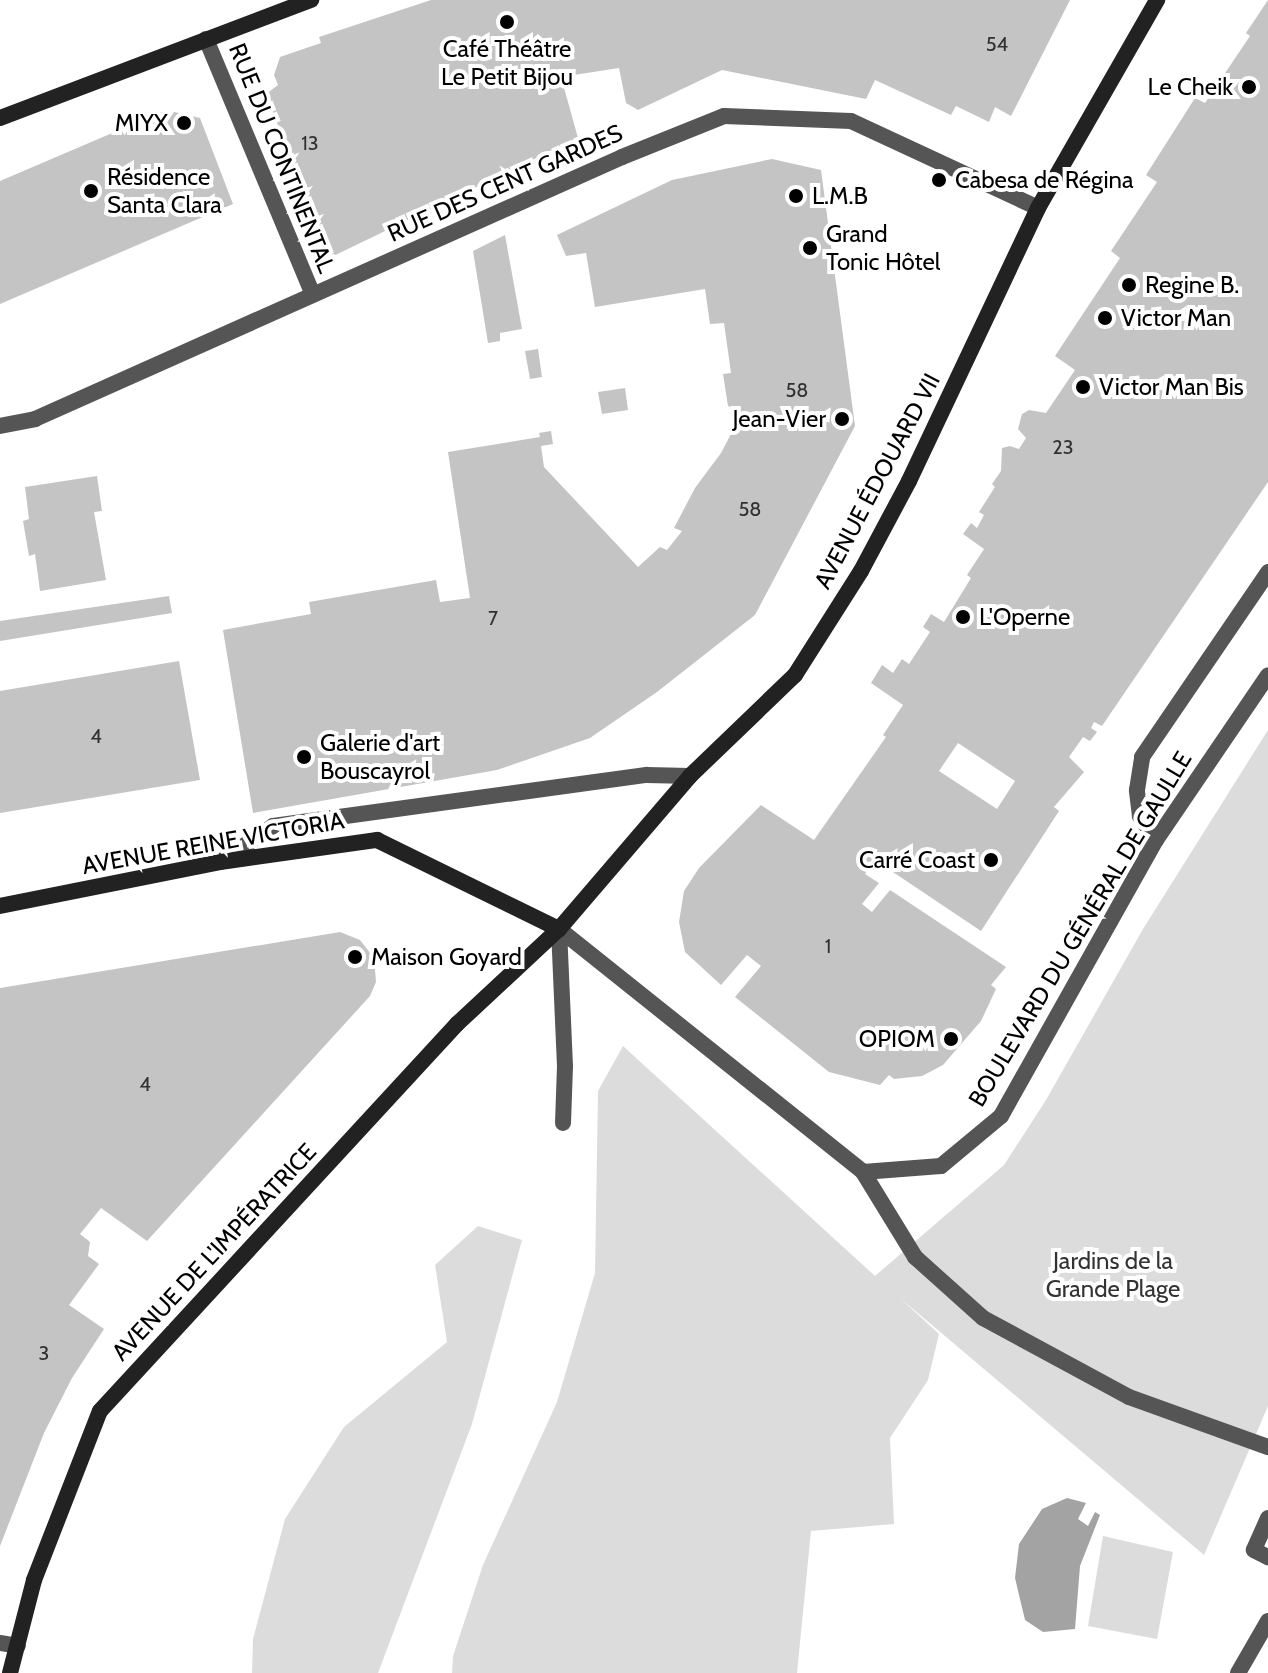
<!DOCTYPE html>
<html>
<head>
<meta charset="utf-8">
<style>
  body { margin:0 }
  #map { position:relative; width:1268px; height:1673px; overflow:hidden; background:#fff; font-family:Cabin,sans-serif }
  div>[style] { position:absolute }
  .green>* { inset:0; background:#dcdcdc }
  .water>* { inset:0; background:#a3a3a3 }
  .building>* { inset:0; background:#c4c4c4 }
  .lane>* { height:16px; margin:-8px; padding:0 8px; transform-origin:8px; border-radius:8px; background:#555 }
  .street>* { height:16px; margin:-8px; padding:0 8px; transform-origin:8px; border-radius:8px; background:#555 }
  .secondary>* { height:16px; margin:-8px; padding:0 8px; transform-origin:8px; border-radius:8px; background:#222 }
  .dots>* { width:22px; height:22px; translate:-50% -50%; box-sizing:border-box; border:4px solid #fff; border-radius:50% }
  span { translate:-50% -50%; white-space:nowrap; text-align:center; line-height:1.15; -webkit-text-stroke:8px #fff; paint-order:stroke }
  .number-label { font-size:20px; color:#313131 }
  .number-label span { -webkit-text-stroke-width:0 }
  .poi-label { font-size:24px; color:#000 }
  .right { translate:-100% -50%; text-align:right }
  .left { translate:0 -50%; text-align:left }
  .street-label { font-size:24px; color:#000 }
  .park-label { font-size:24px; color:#333 }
</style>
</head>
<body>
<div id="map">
  <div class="green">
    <div style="clip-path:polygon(1268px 730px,1268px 1406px,1204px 1555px,900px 1298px,939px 1334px,928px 1380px,890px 1438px,894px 1524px,811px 1531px,797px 1673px,452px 1673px,453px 1656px,483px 1565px,557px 1402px,595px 1273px,598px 1091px,623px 1046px,875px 1276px,1004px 1165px,1046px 1100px,1143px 929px)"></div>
    <div style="clip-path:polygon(478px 1226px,522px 1240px,472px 1424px,378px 1673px,252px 1673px,253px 1639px,285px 1519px,344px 1427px,447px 1342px,435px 1265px)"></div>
    <div style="clip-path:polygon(1103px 1536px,1173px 1552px,1157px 1639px,1088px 1626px)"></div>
  </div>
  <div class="water">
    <div style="clip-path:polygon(1067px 1498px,1086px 1503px,1078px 1519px,1088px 1526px,1095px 1512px,1100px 1515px,1080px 1566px,1075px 1629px,1043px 1632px,1025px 1620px,1015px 1578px,1019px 1544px,1042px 1509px)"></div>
  </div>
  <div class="building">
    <div style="clip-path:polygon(431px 0,1070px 0,1011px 116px,995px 107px,989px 122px,956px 106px,951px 115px,875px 80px,866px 99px,722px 70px,638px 110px,626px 103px,619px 68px,561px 77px,578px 138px,325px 260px,313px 229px,317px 227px,266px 94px,278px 85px,274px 75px,280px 57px,321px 43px,319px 37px)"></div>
    <div style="clip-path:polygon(evenodd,1268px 0,1268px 482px,1102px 726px,1094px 722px,1091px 728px,1097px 732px,1090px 741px,1083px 737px,1069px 757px,1084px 772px,1054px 807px,1059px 811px,981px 931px,875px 860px,865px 874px,879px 883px,862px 904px,872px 912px,890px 890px,1006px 967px,991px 985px,996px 989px,981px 1021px,943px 1065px,922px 1076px,894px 1079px,889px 1075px,880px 1085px,829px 1072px,735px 997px,761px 966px,747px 955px,721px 985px,685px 952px,679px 922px,684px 891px,699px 868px,761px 805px,814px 840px,886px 737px,883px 735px,903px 705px,871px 683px,882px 665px,893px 673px,902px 659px,909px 664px,930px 632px,923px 627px,931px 614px,944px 622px,971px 578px,967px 575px,984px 549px,963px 534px,971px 523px,977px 528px,984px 515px,979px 512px,995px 487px,992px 484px,1001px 471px,1002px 448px,1010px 446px,1019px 449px,1026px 438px,1018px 429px,1022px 414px,1029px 410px,1046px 413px,1075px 370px,1055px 356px,1120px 258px,1111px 251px,1157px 182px,1146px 175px,1195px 98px,1205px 103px,1250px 36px,1246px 33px,1268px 0,958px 743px,1015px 781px,997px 809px,939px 771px,958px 743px)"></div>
    <div style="clip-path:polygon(166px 110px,200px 118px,233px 204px,0 304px,0 181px)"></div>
    <div style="clip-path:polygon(772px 159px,821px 170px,855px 426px,755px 615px,657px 692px,590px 738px,497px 770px,253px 813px,223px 630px,311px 614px,309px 602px,436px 580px,440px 602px,470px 598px,448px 452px,540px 437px,539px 433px,551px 431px,553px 444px,541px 446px,544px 467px,638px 567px,660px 547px,667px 550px,682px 531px,674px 528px,695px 488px,721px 453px,742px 413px,728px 406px,723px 374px,731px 373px,724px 323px,710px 324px,705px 289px,595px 307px,586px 253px,566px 256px,557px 235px,672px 180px)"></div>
    <div style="clip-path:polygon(505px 235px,522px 329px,500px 333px,500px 341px,488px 343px,473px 251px)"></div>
    <div style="clip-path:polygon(538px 349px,542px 377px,530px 379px,525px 351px)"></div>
    <div style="clip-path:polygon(625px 388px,628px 410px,602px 414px,598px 392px)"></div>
    <div style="clip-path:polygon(97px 476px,102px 511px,94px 512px,106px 580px,40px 591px,35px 554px,29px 556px,23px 521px,29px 519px,25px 487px)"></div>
    <div style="clip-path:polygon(169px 596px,172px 613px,0 641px,0 621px)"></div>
    <div style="clip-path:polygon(179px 661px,200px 780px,0 813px,0 691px)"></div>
    <div style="clip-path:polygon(340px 932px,360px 940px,374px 958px,376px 982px,370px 996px,147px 1241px,101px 1208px,80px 1234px,90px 1242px,88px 1256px,99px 1264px,69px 1305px,104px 1329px,72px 1378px,44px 1433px,0 1546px,0 988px)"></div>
  </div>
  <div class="lane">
    <div style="left:1156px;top:840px;width:29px;rotate:-124deg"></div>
    <div style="left:1140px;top:816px;width:26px;rotate:-97deg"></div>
    <div style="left:1137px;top:790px;width:33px;rotate:-81deg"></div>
    <div style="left:1142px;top:757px;width:224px;rotate:-55.7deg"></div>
    <div style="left:220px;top:862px;width:64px;rotate:-34.2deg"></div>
    <div style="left:273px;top:826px;width:377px;rotate:-7.8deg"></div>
    <div style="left:647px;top:775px;width:43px;rotate:1.3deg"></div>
    <div style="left:559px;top:929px;width:137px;rotate:87.5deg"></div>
    <div style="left:565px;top:1066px;width:57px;rotate:92deg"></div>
  </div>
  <div class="street">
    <div style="left:206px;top:39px;width:277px;rotate:67.3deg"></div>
    <div style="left:0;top:426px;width:36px;rotate:-11deg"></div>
    <div style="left:35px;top:419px;width:643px;rotate:-24.05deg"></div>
    <div style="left:622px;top:157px;width:110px;rotate:-21.9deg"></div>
    <div style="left:724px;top:116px;width:127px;rotate:2.3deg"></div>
    <div style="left:851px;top:121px;width:206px;rotate:24.9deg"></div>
    <div style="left:559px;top:929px;width:389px;rotate:38.6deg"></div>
    <div style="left:863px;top:1172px;width:78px;rotate:-4.4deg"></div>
    <div style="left:941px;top:1166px;width:78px;rotate:-39.8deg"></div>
    <div style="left:1001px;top:1116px;width:317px;rotate:-60.7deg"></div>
    <div style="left:1156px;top:840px;width:199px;rotate:-55.8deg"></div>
    <div style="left:863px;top:1172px;width:100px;rotate:58.5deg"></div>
    <div style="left:915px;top:1257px;width:91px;rotate:41.9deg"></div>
    <div style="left:983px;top:1318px;width:166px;rotate:28.4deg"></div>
    <div style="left:1129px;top:1397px;width:148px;rotate:19.8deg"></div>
    <div style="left:1268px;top:1518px;width:35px;rotate:114deg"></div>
    <div style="left:1254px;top:1550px;width:16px;rotate:27deg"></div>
    <div style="left:0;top:1643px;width:18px;rotate:9deg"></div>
    <div style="left:1238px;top:1673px;width:60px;rotate:-60deg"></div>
  </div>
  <div class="secondary">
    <div style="left:0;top:118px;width:333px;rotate:-20.8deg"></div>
    <div style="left:0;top:906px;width:224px;rotate:-11.3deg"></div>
    <div style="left:220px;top:862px;width:159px;rotate:-8deg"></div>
    <div style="left:377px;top:840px;width:203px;rotate:26.1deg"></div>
    <div style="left:10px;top:1673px;width:96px;rotate:-75.5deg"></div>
    <div style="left:34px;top:1580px;width:181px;rotate:-68.7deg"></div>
    <div style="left:100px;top:1411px;width:527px;rotate:-47.31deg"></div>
    <div style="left:457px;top:1024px;width:139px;rotate:-43deg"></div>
    <div style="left:559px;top:929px;width:201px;rotate:-49.4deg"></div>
    <div style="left:690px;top:776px;width:146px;rotate:-43.9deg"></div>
    <div style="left:795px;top:675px;width:123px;rotate:-57.6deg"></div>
    <div style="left:861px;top:571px;width:102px;rotate:-61.9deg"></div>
    <div style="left:909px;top:481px;width:302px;rotate:-64.7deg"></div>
    <div style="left:1038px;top:208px;width:240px;rotate:-60.2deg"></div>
  </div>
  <div class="dots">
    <div style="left:507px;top:22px;background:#000"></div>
    <div style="left:1249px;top:87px;background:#000"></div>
    <div style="left:184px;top:123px;background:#000"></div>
    <div style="left:939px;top:180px;background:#000"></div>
    <div style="left:91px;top:191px;background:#000"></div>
    <div style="left:796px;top:196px;background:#000"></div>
    <div style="left:810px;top:248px;background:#000"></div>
    <div style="left:1129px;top:285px;background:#000"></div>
    <div style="left:1105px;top:318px;background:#000"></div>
    <div style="left:1083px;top:387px;background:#000"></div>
    <div style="left:842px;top:419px;background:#000"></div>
    <div style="left:963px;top:617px;background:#000"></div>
    <div style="left:304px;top:757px;background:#000"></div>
    <div style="left:991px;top:860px;background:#000"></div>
    <div style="left:355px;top:957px;background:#000"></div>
    <div style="left:951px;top:1039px;background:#000"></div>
  </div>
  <div class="number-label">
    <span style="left:997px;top:44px">54</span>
    <span style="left:310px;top:143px">13</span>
    <span style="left:797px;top:390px">58</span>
    <span style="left:1063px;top:447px">23</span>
    <span style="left:750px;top:509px">58</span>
    <span style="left:493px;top:618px">7</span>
    <span style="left:96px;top:736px">4</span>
    <span style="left:828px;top:946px">1</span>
    <span style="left:145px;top:1084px">4</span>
    <span style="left:44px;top:1353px">3</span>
  </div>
  <div class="poi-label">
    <span style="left:507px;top:63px">Café Théâtre<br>Le Petit Bijou</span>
    <span class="right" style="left:1233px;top:87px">Le Cheik</span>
    <span class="right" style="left:168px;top:123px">MIYX</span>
    <span class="left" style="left:107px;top:191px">Résidence<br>Santa Clara</span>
    <span class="left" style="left:955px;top:180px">Cabesa de Régina</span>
    <span class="left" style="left:812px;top:196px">L.M.B</span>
    <span class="left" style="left:826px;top:248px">Grand<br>Tonic Hôtel</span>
    <span class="left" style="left:1145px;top:285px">Regine B.</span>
    <span class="left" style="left:1121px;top:318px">Victor Man</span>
    <span class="left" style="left:1099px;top:387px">Victor Man Bis</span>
    <span class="right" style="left:826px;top:419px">Jean-Vier</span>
    <span class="left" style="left:979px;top:617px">L'Operne</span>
    <span class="left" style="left:320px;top:757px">Galerie d'art<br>Bouscayrol</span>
    <span class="right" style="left:975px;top:860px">Carré Coast</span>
    <span class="left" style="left:371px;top:957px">Maison Goyard</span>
    <span class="right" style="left:935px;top:1039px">OPIOM</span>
  </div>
  <div class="street-label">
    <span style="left:282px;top:158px;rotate:68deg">RUE DU CONTINENTAL</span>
    <span style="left:505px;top:183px;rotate:-24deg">RUE DES CENT GARDES</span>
    <span style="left:877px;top:481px;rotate:-62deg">AVENUE ÉDOUARD VII</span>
    <span style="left:213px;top:843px;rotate:-10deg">AVENUE REINE VICTORIA</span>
    <span style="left:1080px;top:929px;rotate:-59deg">BOULEVARD DU GÉNÉRAL DE GAULLE</span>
    <span style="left:214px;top:1252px;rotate:-47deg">AVENUE DE L'IMPÉRATRICE</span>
  </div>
  <div class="park-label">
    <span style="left:1113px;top:1275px">Jardins de la<br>Grande Plage</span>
  </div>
</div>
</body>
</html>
